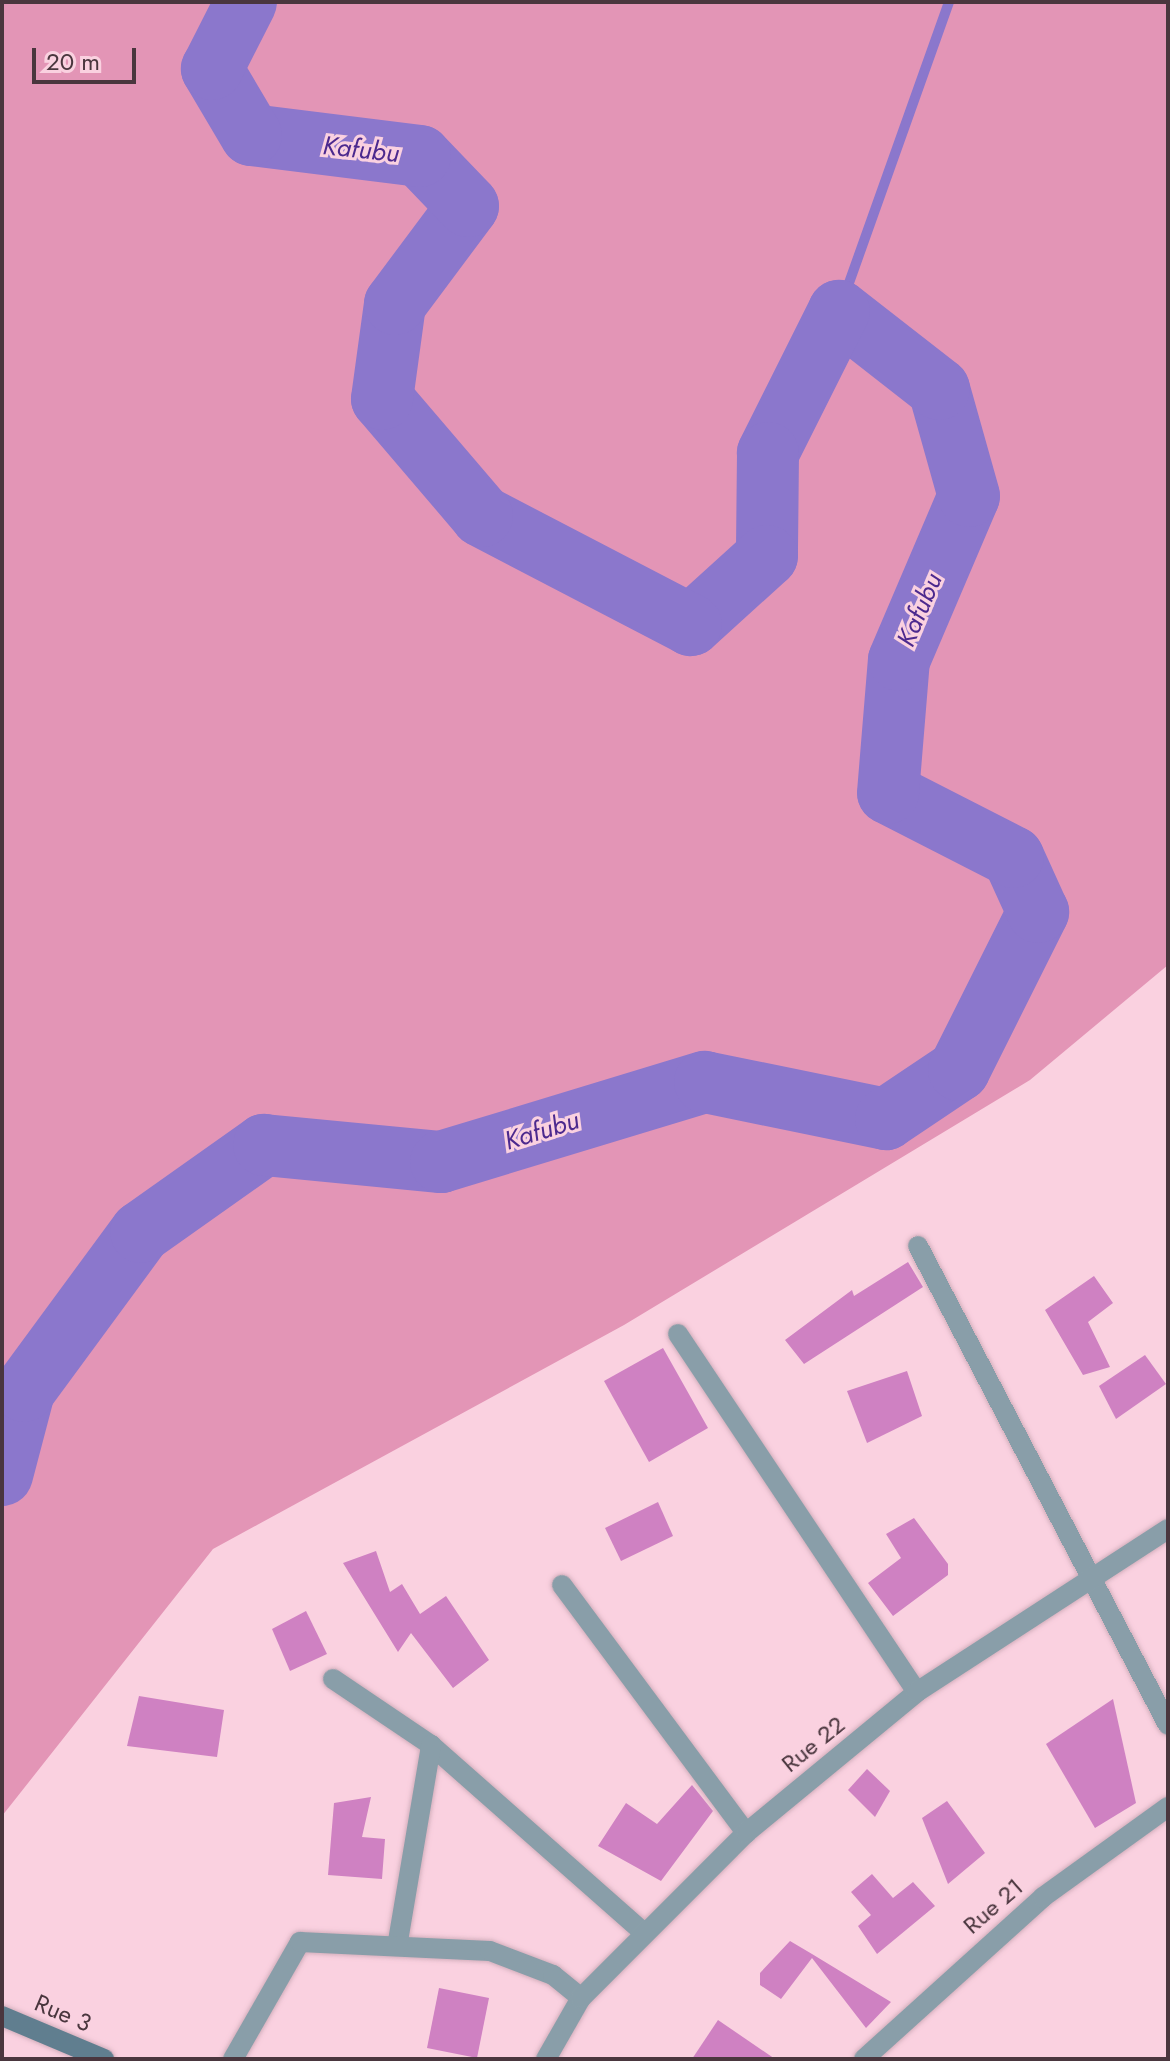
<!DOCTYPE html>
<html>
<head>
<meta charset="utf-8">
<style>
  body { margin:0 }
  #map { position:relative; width:1170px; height:2061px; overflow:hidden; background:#fad1e0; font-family:Jost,sans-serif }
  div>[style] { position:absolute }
  .green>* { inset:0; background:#e395b6 }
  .stream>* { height:10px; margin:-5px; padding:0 5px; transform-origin:5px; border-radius:5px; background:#8b77cc }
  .river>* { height:62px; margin:-31px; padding:0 31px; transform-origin:31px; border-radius:31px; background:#8b77cc }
  .building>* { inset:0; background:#cf81c2 }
  .roads { filter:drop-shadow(0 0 2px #d3afbc) drop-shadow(0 0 2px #d3afbc) }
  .street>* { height:20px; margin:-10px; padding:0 10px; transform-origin:10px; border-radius:10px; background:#899ea9 }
  .secondary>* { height:20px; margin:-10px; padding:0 10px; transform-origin:10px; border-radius:10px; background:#607e8f }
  span { translate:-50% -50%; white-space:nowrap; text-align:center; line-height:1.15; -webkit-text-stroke:6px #fad1e0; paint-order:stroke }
  .street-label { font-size:24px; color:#4a363e }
  .water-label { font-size:26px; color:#4c298e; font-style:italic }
  .frame { position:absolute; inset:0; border:4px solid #4a363e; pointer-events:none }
  .scale { position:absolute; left:32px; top:48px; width:104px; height:36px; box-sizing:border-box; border:4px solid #4a363e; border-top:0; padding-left:10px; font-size:24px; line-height:28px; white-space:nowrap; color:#4a363e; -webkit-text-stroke:6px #fad1e0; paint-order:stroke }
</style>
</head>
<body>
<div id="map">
  <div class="green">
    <div style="clip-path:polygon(2px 2px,1168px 2px,1168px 965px,1030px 1080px,624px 1325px,213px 1549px,2px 1816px)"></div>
  </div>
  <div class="stream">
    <div style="left:839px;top:311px;width:328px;rotate:-70.4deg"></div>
  </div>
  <div class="river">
    <div style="left:2px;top:1475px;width:87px;rotate:-75.3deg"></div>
    <div style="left:24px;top:1391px;width:197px;rotate:-53.7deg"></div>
    <div style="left:141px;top:1232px;width:151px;rotate:-35.3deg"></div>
    <div style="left:264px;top:1145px;width:178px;rotate:5.5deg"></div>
    <div style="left:441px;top:1162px;width:276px;rotate:-16.9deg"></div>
    <div style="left:705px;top:1082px;width:185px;rotate:11.6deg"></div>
    <div style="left:886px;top:1119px;width:88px;rotate:-33.9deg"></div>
    <div style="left:959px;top:1070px;width:177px;rotate:-63.4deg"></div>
    <div style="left:1038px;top:912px;width:60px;rotate:-114.4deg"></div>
    <div style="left:1013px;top:857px;width:140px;rotate:-152.9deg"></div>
    <div style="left:888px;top:793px;width:133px;rotate:-85.3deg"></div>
    <div style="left:899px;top:660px;width:178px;rotate:-66.9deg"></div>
    <div style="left:969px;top:496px;width:111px;rotate:-105.7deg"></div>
    <div style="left:939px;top:389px;width:127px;rotate:-142deg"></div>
    <div style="left:839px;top:311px;width:159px;rotate:116.6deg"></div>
    <div style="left:768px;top:453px;width:103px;rotate:90.6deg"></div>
    <div style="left:767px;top:556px;width:103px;rotate:137.8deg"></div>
    <div style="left:691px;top:625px;width:236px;rotate:-152.5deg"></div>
    <div style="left:482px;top:516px;width:154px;rotate:-130.5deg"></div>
    <div style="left:382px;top:399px;width:96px;rotate:-82.2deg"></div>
    <div style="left:395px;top:304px;width:122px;rotate:-53.3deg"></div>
    <div style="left:468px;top:206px;width:69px;rotate:-133.8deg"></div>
    <div style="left:420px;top:156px;width:170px;rotate:-172.9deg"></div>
    <div style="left:251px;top:135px;width:77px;rotate:-120.6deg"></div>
    <div style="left:212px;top:69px;width:75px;rotate:-63.1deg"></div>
  </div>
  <div class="building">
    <div style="clip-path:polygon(908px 1262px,923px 1287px,804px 1364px,785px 1340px,852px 1290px,854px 1296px)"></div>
    <div style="clip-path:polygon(1094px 1276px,1113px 1303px,1088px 1322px,1110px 1367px,1083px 1375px,1045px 1310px)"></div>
    <div style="clip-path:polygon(663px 1348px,708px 1428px,649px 1462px,604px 1381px)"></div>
    <div style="clip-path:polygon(1145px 1355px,1166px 1384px,1116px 1419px,1099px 1386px)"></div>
    <div style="clip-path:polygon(907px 1371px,922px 1416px,867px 1443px,847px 1391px)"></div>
    <div style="clip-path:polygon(658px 1502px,673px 1536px,621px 1561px,605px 1528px)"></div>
    <div style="clip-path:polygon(914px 1518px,948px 1564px,948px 1575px,893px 1616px,868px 1583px,901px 1558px,886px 1534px)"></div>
    <div style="clip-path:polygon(376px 1551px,390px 1592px,402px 1584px,420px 1614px,446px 1596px,489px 1660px,453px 1688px,411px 1633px,398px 1652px,343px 1563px)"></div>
    <div style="clip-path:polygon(306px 1611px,327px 1654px,290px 1671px,272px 1629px)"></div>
    <div style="clip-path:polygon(139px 1696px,224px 1710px,217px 1757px,127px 1746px)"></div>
    <div style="clip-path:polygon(1113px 1699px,1136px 1803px,1095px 1828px,1046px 1744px)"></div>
    <div style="clip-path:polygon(867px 1769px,890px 1791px,875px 1817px,848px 1790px)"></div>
    <div style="clip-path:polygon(692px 1785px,713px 1811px,661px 1881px,598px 1846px,626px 1803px,657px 1824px)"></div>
    <div style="clip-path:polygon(371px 1797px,362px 1837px,385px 1839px,382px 1879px,328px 1875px,334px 1803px)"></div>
    <div style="clip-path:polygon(947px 1801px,985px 1853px,948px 1884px,922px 1818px)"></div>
    <div style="clip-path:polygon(872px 1874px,893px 1898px,913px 1882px,935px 1906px,877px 1954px,858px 1926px,871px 1915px,851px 1892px)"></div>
    <div style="clip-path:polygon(790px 1941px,812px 1954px,891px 2002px,866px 2028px,812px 1958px,781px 1999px,760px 1985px,760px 1973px)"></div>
    <div style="clip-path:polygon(439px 1988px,489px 1998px,477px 2058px,427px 2048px)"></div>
    <div style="clip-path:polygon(718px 2020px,775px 2059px,692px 2059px)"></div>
  </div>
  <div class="roads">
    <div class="street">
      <div style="left:918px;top:1246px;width:540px;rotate:62.44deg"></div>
      <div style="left:678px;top:1334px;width:430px;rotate:56.3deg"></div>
      <div style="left:562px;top:1585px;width:309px;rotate:53.4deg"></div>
      <div style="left:333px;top:1679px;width:118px;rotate:34deg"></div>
      <div style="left:431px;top:1745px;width:283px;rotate:41.4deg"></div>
      <div style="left:398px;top:1941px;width:199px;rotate:-80.4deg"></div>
      <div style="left:233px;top:2059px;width:135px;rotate:-60.2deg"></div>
      <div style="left:300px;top:1942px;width:190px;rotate:2.7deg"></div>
      <div style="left:490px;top:1951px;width:67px;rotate:20.9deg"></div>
      <div style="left:553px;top:1975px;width:36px;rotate:39deg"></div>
      <div style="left:546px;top:2059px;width:70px;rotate:-60.2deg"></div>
      <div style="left:581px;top:1998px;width:233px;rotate:-45deg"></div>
      <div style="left:746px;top:1833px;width:222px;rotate:-39.5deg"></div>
      <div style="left:917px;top:1692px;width:299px;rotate:-33deg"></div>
      <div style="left:864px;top:2059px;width:241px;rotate:-42.1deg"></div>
      <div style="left:1043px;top:1897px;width:154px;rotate:-35.8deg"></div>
    </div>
    <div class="secondary">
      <div style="left:2px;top:2016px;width:111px;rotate:22.9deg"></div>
    </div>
  </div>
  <div class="street-label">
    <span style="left:813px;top:1744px;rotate:-39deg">Rue 22</span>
    <span style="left:993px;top:1906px;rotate:-41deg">Rue 21</span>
    <span style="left:63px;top:2013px;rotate:23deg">Rue 3</span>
  </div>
  <div class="water-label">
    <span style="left:361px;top:150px;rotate:6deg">Kafubu</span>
    <span style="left:920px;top:610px;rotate:-67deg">Kafubu</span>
    <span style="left:542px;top:1131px;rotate:-17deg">Kafubu</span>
  </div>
  <div class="frame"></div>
  <div class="scale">20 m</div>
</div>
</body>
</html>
